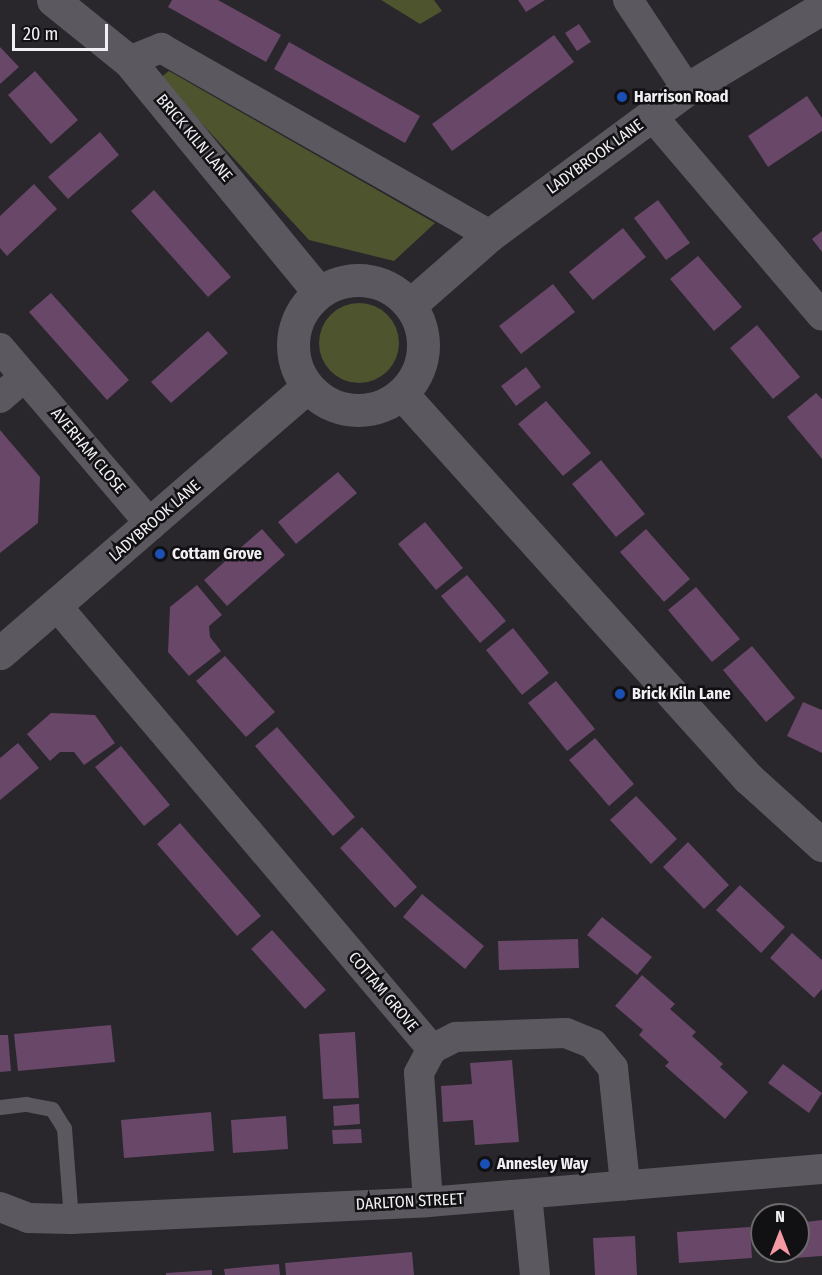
<!DOCTYPE html>
<html>
<head>
<meta charset="utf-8">
<style>
  body { margin:0 }
  #map { position:relative; width:822px; height:1275px; overflow:hidden; background:#29262c; font-family:"Fira Sans Condensed",sans-serif }
  div>[style] { position:absolute }
  .green>* { inset:0; background:#4d542e }
  .round { border-radius:50% }
  .building>* { inset:0; background:#684769 }
  .lane>* { height:15px; margin:-7.5px; padding:0 7.5px; transform-origin:7.5px; border-radius:7.5px; background:#5c5860 }
  .street>* { height:30px; margin:-15px; padding:0 15px; transform-origin:15px; border-radius:15px; background:#5c5860 }
  .secondary>* { height:33px; margin:-16.5px; padding:0 16.5px; transform-origin:16.5px; border-radius:16.5px; background:#5c5860 }
  .secondary>.ring { margin:-16.5px; padding:0; box-sizing:content-box; background:none; border:33px solid #5c5860; border-radius:50% }
  .dots>* { width:16px; height:16px; translate:-50% -50%; box-sizing:border-box; border:3px solid #111012; border-radius:50% }
  span { translate:-50% -50%; white-space:nowrap; text-align:center; line-height:1.15; -webkit-text-stroke:5px #111012; paint-order:stroke }
  .poi-label { font-size:16px; color:#f2eff4; font-weight:700 }
  .left { translate:0 -50%; text-align:left }
  .street-label { font-size:16px; color:#f2eff4 }
  .north { position:absolute; left:750px; top:1203px; width:60px; height:60px; box-sizing:border-box; background:#111012; border:2px solid #6b696c; border-radius:50%; rotate:0deg; font-size:16px; font-weight:700; line-height:24px; text-align:center; color:#f2eff4 }
  .north::after { content:''; display:block; margin:auto; width:21px; height:27px; background:#f49aa5; clip-path:polygon(50% 0,100% 100%,50% 72%,0 100%) }
  .scale { position:absolute; left:12px; top:24px; width:96px; height:27px; box-sizing:border-box; border:3px solid #f2eff4; border-top:0; padding-left:8px; font-size:18px; line-height:21px; white-space:nowrap; color:#f2eff4; -webkit-text-stroke:4px #111012; paint-order:stroke }
</style>
</head>
<body>
<div id="map">
  <div class="green">
    <div style="clip-path:polygon(381px 0,434px 0,442px 11px,420px 24px)"></div>
    <div style="clip-path:polygon(169px 71px,435px 223px,394px 261px,309px 240px,160px 78px)"></div>
    <div class="round" style="left:319px;top:303px;width:80px;height:80px"></div>
  </div>
  <div class="building">
    <div style="clip-path:polygon(172px 0,218px 0,281px 35px,266px 62px,168px 7px)"></div>
    <div style="clip-path:polygon(518px 0,545px 0,526px 12px)"></div>
    <div style="clip-path:polygon(579px 24px,591px 42px,577px 51px,565px 33px)"></div>
    <div style="clip-path:polygon(554px 35px,574px 62px,452px 151px,432px 124px)"></div>
    <div style="clip-path:polygon(289px 42px,420px 116px,405px 143px,274px 69px)"></div>
    <div style="clip-path:polygon(0 47px,19px 67px,0 84px)"></div>
    <div style="clip-path:polygon(35px 71px,78px 120px,51px 144px,8px 95px)"></div>
    <div style="clip-path:polygon(807px 96px,822px 118px,822px 131px,768px 167px,748px 136px)"></div>
    <div style="clip-path:polygon(100px 132px,119px 155px,68px 199px,48px 177px)"></div>
    <div style="clip-path:polygon(34px 184px,57px 209px,7px 256px,0 248px,0 216px)"></div>
    <div style="clip-path:polygon(154px 190px,231px 277px,208px 297px,131px 211px)"></div>
    <div style="clip-path:polygon(658px 200px,690px 243px,666px 260px,634px 218px)"></div>
    <div style="clip-path:polygon(623px 228px,646px 257px,593px 300px,569px 272px)"></div>
    <div style="clip-path:polygon(822px 231px,822px 252px,812px 239px)"></div>
    <div style="clip-path:polygon(698px 256px,742px 307px,714px 331px,670px 279px)"></div>
    <div style="clip-path:polygon(553px 284px,575px 312px,521px 354px,499px 326px)"></div>
    <div style="clip-path:polygon(51px 293px,129px 380px,107px 400px,29px 312px)"></div>
    <div style="clip-path:polygon(757px 325px,800px 377px,773px 399px,730px 348px)"></div>
    <div style="clip-path:polygon(208px 331px,228px 353px,171px 403px,151px 382px)"></div>
    <div style="clip-path:polygon(526px 367px,541px 387px,516px 406px,501px 386px)"></div>
    <div style="clip-path:polygon(816px 393px,822px 399px,822px 459px,787px 417px)"></div>
    <div style="clip-path:polygon(546px 401px,591px 453px,563px 476px,518px 424px)"></div>
    <div style="clip-path:polygon(0 430px,40px 477px,38px 523px,0 553px)"></div>
    <div style="clip-path:polygon(601px 460px,645px 514px,616px 537px,572px 484px)"></div>
    <div style="clip-path:polygon(338px 472px,357px 493px,296px 544px,278px 522px)"></div>
    <div style="clip-path:polygon(425px 522px,463px 568px,436px 590px,398px 544px)"></div>
    <div style="clip-path:polygon(262px 529px,285px 555px,227px 606px,204px 580px)"></div>
    <div style="clip-path:polygon(646px 529px,690px 579px,664px 602px,620px 552px)"></div>
    <div style="clip-path:polygon(467px 575px,506px 621px,480px 643px,441px 596px)"></div>
    <div style="clip-path:polygon(197px 585px,222px 615px,209px 626px,210px 637px,221px 651px,189px 676px,168px 652px,170px 607px)"></div>
    <div style="clip-path:polygon(696px 587px,740px 639px,712px 662px,668px 610px)"></div>
    <div style="clip-path:polygon(513px 628px,549px 673px,522px 695px,486px 650px)"></div>
    <div style="clip-path:polygon(752px 646px,795px 698px,766px 722px,723px 670px)"></div>
    <div style="clip-path:polygon(225px 656px,275px 712px,246px 737px,196px 681px)"></div>
    <div style="clip-path:polygon(556px 681px,595px 729px,567px 751px,528px 703px)"></div>
    <div style="clip-path:polygon(803px 702px,822px 710px,822px 753px,787px 736px)"></div>
    <div style="clip-path:polygon(51px 713px,95px 715px,115px 743px,84px 765px,74px 752px,60px 752px,50px 761px,27px 734px)"></div>
    <div style="clip-path:polygon(277px 727px,355px 817px,333px 836px,255px 746px)"></div>
    <div style="clip-path:polygon(595px 738px,634px 784px,609px 806px,569px 760px)"></div>
    <div style="clip-path:polygon(18px 743px,39px 768px,0 800px,0 758px)"></div>
    <div style="clip-path:polygon(121px 746px,170px 805px,144px 826px,95px 767px)"></div>
    <div style="clip-path:polygon(636px 796px,677px 839px,651px 864px,610px 820px)"></div>
    <div style="clip-path:polygon(180px 823px,261px 916px,237px 936px,157px 844px)"></div>
    <div style="clip-path:polygon(362px 827px,417px 887px,395px 908px,340px 848px)"></div>
    <div style="clip-path:polygon(688px 842px,729px 885px,704px 909px,663px 867px)"></div>
    <div style="clip-path:polygon(740px 885px,785px 927px,761px 953px,716px 910px)"></div>
    <div style="clip-path:polygon(422px 894px,484px 946px,465px 969px,403px 917px)"></div>
    <div style="clip-path:polygon(602px 917px,652px 957px,637px 975px,587px 935px)"></div>
    <div style="clip-path:polygon(272px 930px,326px 990px,305px 1009px,251px 949px)"></div>
    <div style="clip-path:polygon(792px 933px,822px 960px,822px 989px,814px 998px,770px 958px)"></div>
    <div style="clip-path:polygon(578px 939px,579px 968px,499px 970px,498px 941px)"></div>
    <div style="clip-path:polygon(642px 975px,675px 1004px,670px 1009px,696px 1032px,692px 1036px,723px 1064px,720px 1067px,748px 1092px,725px 1119px,665px 1066px,669px 1062px,639px 1035px,643px 1030px,615px 1006px)"></div>
    <div style="clip-path:polygon(111px 1025px,115px 1062px,18px 1071px,14px 1034px)"></div>
    <div style="clip-path:polygon(355px 1032px,359px 1098px,323px 1099px,319px 1034px)"></div>
    <div style="clip-path:polygon(0 1035px,8px 1035px,11px 1071px,0 1072px)"></div>
    <div style="clip-path:polygon(512px 1060px,519px 1142px,475px 1145px,473px 1120px,443px 1122px,441px 1086px,472px 1084px,470px 1063px)"></div>
    <div style="clip-path:polygon(783px 1064px,822px 1093px,809px 1113px,768px 1083px)"></div>
    <div style="clip-path:polygon(359px 1104px,360px 1124px,334px 1126px,333px 1106px)"></div>
    <div style="clip-path:polygon(211px 1112px,214px 1151px,124px 1158px,121px 1120px)"></div>
    <div style="clip-path:polygon(286px 1116px,288px 1149px,233px 1153px,231px 1120px)"></div>
    <div style="clip-path:polygon(361px 1129px,362px 1143px,333px 1144px,332px 1130px)"></div>
    <div style="clip-path:polygon(822px 1220px,822px 1256px,767px 1260px,766px 1251px,798px 1251px,798px 1223px)"></div>
    <div style="clip-path:polygon(750px 1227px,752px 1258px,679px 1263px,677px 1232px)"></div>
    <div style="clip-path:polygon(635px 1236px,637px 1275px,595px 1275px,593px 1238px)"></div>
    <div style="clip-path:polygon(412px 1252px,414px 1275px,286px 1275px,285px 1263px)"></div>
    <div style="clip-path:polygon(279px 1264px,280px 1275px,225px 1275px,224px 1269px)"></div>
    <div style="clip-path:polygon(212px 1270px,212px 1275px,166px 1275px,166px 1273px)"></div>
  </div>
  <div class="lane">
    <div style="left:0;top:1107px;width:26px;rotate:-7deg"></div>
    <div style="left:26px;top:1104px;width:26px;rotate:11deg"></div>
    <div style="left:52px;top:1109px;width:22px;rotate:58deg"></div>
    <div style="left:64px;top:1128px;width:91px;rotate:85.6deg"></div>
  </div>
  <div class="street">
    <div style="left:628px;top:0;width:107px;rotate:56.5deg"></div>
    <div style="left:129px;top:61px;width:35px;rotate:-22deg"></div>
    <div style="left:161px;top:48px;width:378px;rotate:29.6deg"></div>
    <div style="left:652px;top:116px;width:262px;rotate:49.6deg"></div>
    <div style="left:0;top:348px;width:233px;rotate:49.5deg"></div>
    <div style="left:0;top:398px;width:32px;rotate:-41deg"></div>
    <div style="left:56px;top:605px;width:582px;rotate:49.74deg"></div>
    <div style="left:527px;top:1194px;width:81px;rotate:84.4deg"></div>
    <div style="left:428px;top:1202px;width:129px;rotate:-94deg"></div>
    <div style="left:419px;top:1073px;width:27px;rotate:-62deg"></div>
    <div style="left:432px;top:1049px;width:27px;rotate:-27deg"></div>
    <div style="left:456px;top:1037px;width:110px;rotate:-2.1deg"></div>
    <div style="left:566px;top:1033px;width:29px;rotate:22deg"></div>
    <div style="left:593px;top:1044px;width:31px;rotate:50deg"></div>
    <div style="left:613px;top:1068px;width:118px;rotate:84.1deg"></div>
    <div style="left:0;top:1207px;width:30px;rotate:21deg"></div>
    <div style="left:28px;top:1218px;width:43px;rotate:1.3deg"></div>
    <div style="left:71px;top:1219px;width:357px;rotate:-2.7deg"></div>
    <div style="left:428px;top:1202px;width:395px;rotate:-4.8deg"></div>
  </div>
  <div class="secondary">
    <div style="left:53px;top:0;width:97px;rotate:38.8deg"></div>
    <div style="left:129px;top:61px;width:299px;rotate:50.6deg"></div>
    <div class="ring" style="left:293px;top:280px;width:97px;height:97px"></div>
    <div style="left:410px;top:305px;width:106px;rotate:-41.2deg"></div>
    <div style="left:490px;top:235px;width:245px;rotate:-36.5deg"></div>
    <div style="left:687px;top:89px;width:157px;rotate:-31deg"></div>
    <div style="left:402px;top:394px;width:517px;rotate:47.98deg"></div>
    <div style="left:748px;top:778px;width:100px;rotate:42.2deg"></div>
    <div style="left:0;top:653px;width:406px;rotate:-40.9deg"></div>
  </div>
  <div class="dots">
    <div style="left:622px;top:97px;background:#1a4fb4"></div>
    <div style="left:160px;top:554px;background:#1a4fb4"></div>
    <div style="left:620px;top:694px;background:#1a4fb4"></div>
    <div style="left:485px;top:1164px;background:#1a4fb4"></div>
  </div>
  <div class="poi-label">
    <span class="left" style="left:634px;top:97px">Harrison Road</span>
    <span class="left" style="left:172px;top:554px">Cottam Grove</span>
    <span class="left" style="left:632px;top:694px">Brick Kiln Lane</span>
    <span class="left" style="left:497px;top:1164px">Annesley Way</span>
  </div>
  <div class="street-label">
    <span style="left:194px;top:138px;rotate:50deg">BRICK KILN LANE</span>
    <span style="left:595px;top:157px;rotate:-36deg">LADYBROOK LANE</span>
    <span style="left:88px;top:451px;rotate:50deg">AVERHAM CLOSE</span>
    <span style="left:155px;top:521px;rotate:-41deg">LADYBROOK LANE</span>
    <span style="left:383px;top:992px;rotate:50deg">COTTAM GROVE</span>
    <span style="left:410px;top:1202px;rotate:-3deg">DARLTON STREET</span>
  </div>
  <div class="north">N</div>
  <div class="scale">20 m</div>
</div>
</body>
</html>
